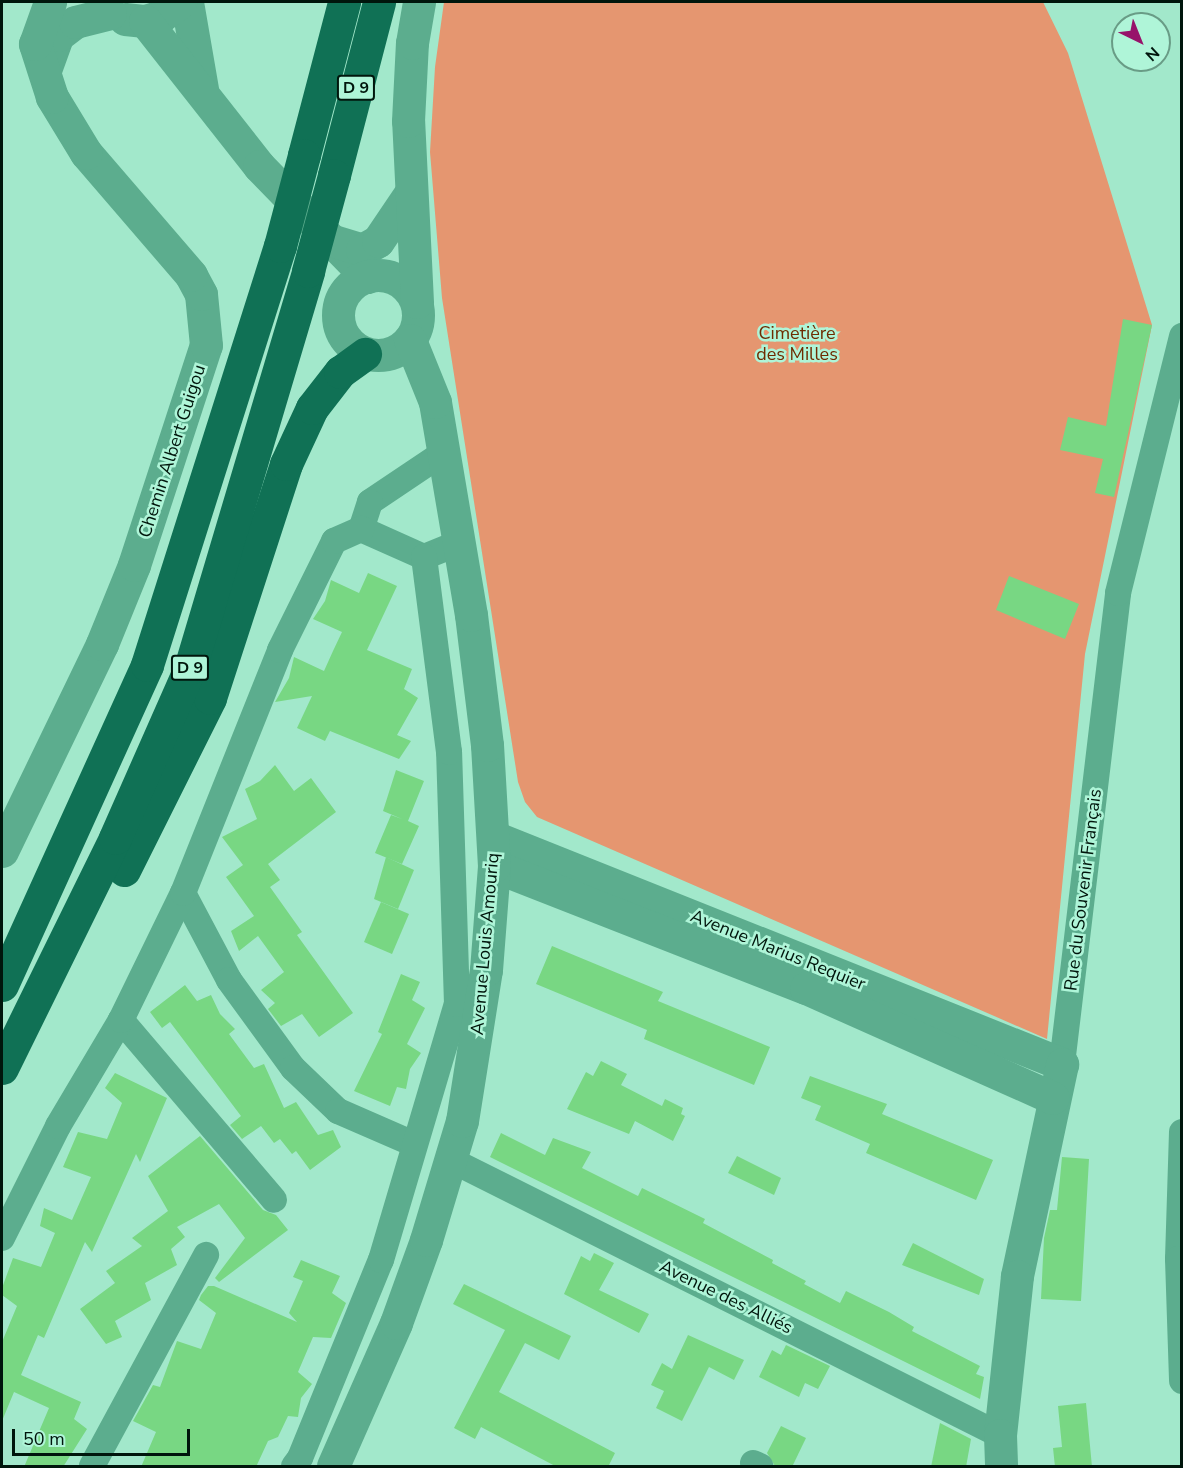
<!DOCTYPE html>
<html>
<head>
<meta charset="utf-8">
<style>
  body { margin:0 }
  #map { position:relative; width:1183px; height:1468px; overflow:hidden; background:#a2e8cb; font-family:"Nunito Sans",sans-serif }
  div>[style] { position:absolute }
  .green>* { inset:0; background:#e59670 }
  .building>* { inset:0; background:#78d783 }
  .minor>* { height:26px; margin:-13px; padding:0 13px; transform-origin:13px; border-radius:13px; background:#5cad8e }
  .tertiary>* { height:33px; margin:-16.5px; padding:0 16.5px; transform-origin:16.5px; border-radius:16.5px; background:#5cad8e }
  .tertiary>.ring { margin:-16.5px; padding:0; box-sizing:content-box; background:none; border:33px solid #5cad8e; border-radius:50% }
  .trunk>* { height:33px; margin:-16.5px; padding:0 16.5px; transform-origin:16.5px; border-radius:16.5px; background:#107155 }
  .trunk-bridge>* { height:33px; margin:-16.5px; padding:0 16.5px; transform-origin:16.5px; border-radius:16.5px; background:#107155 }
  span { translate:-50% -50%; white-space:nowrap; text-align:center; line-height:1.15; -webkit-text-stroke:5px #aff5d8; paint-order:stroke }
  .shield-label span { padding:2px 4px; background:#aff5d8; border:2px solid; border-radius:4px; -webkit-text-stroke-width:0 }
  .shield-label { font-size:16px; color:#00160c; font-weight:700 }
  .park-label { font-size:18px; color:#6e2b00 }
  .street-label { font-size:18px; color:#00160c }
  .frame { position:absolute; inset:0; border:3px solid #00160c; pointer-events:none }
  .north { position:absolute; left:1111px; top:12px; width:60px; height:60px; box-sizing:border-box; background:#aff5d8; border:2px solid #699c86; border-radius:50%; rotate:137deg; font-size:16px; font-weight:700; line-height:24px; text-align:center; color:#00160c }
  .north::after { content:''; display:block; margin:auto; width:21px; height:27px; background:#97136a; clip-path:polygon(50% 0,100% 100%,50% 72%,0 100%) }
  .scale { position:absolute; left:12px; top:1429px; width:178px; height:27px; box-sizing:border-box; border:3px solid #00160c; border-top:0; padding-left:8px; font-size:18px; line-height:21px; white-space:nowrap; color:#00160c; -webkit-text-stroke:4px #aff5d8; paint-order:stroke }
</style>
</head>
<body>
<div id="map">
  <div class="green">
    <div style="clip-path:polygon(444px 2px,1043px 2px,1068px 53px,1152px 325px,1085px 654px,1047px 1039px,537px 817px,525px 802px,518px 782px,442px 298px,430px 152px,435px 67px)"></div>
  </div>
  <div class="building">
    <div style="clip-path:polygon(1123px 319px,1152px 325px,1114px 497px,1095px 493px,1103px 459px,1060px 450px,1068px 417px,1106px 426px)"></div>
    <div style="clip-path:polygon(368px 573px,397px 586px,367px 650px,412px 669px,404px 689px,418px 698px,397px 735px,411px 741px,399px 759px,330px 731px,325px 741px,297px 728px,312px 696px,275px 702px,289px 678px,294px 657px,324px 671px,333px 651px,342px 632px,313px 619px,325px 601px,331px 580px,359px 593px)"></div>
    <div style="clip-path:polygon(1009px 576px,1079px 604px,1065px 639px,996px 610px)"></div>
    <div style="clip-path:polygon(275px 765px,294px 791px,311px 778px,336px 812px,268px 864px,280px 880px,270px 887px,302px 932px,297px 935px,353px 1013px,319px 1037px,302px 1014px,281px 1026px,268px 1009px,275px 1003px,261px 990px,284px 972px,258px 936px,239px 951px,231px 931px,254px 916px,226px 877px,243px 865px,222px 837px,257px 819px,245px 789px,260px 781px)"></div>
    <div style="clip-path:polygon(396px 770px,424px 781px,408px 821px,419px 826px,402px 864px,375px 853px,391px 815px,402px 819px,383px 811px)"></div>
    <div style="clip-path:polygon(386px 857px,414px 870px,398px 909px,374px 899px)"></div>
    <div style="clip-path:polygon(381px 902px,409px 914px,392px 954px,364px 942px)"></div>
    <div style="clip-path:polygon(552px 946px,663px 992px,658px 1001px,770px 1047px,754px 1085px,644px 1039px,647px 1030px,536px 984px)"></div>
    <div style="clip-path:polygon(401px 974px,420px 982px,412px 1000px,425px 1008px,407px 1044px,421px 1053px,410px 1069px,406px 1089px,397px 1087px,390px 1106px,354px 1091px,382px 1034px,378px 1032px)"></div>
    <div style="clip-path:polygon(185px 985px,197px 1001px,211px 995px,220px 1014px,235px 1029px,229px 1034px,254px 1068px,264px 1064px,284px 1108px,296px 1102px,318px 1135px,333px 1130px,341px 1147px,310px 1170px,296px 1151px,292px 1154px,280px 1139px,274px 1143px,261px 1126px,242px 1139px,230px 1125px,241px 1116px,170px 1022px,162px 1028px,150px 1012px)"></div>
    <div style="clip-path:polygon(601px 1061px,627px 1074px,621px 1085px,662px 1106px,665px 1099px,683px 1108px,681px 1114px,685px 1116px,673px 1141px,635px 1121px,629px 1134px,567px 1109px,586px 1072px,593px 1076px)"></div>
    <div style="clip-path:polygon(115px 1073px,167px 1098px,140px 1162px,136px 1154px,92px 1252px,85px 1242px,44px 1338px,38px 1335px,21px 1375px,81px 1402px,74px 1419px,87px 1429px,63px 1467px,24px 1467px,49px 1408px,14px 1392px,2px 1421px,2px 1342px,17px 1306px,2px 1295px,2px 1288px,13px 1258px,41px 1267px,55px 1233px,40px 1226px,44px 1208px,72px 1220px,91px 1177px,63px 1167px,78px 1132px,107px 1139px,122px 1103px,105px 1088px)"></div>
    <div style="clip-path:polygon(810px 1076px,887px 1104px,882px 1114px,993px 1160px,976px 1200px,866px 1153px,870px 1144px,815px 1120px,821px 1106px,801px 1098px)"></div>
    <div style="clip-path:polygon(501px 1133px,545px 1155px,553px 1138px,591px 1152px,582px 1168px,638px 1196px,642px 1188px,705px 1219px,703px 1223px,773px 1260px,772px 1263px,806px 1281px,804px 1284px,840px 1303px,846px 1291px,889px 1312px,914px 1327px,912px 1331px,980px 1366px,976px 1374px,984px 1377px,980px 1399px,490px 1157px)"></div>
    <div style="clip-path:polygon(200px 1136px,263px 1210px,276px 1215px,288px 1230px,219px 1282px,215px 1278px,245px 1238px,219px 1204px,177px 1227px,185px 1237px,171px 1249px,177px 1265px,145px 1283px,151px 1300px,115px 1321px,122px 1337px,106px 1344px,80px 1309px,115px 1283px,106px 1271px,142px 1246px,132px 1238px,168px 1211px,148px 1176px)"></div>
    <div style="clip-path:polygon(737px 1156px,781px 1178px,774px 1195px,728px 1173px)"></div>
    <div style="clip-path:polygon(1062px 1157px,1089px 1159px,1081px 1301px,1041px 1299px,1044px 1238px,1050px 1210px,1057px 1210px)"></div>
    <div style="clip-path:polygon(913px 1243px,984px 1279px,979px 1295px,902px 1265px)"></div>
    <div style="clip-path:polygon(594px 1253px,614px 1263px,599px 1290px,649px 1314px,639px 1333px,564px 1294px,581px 1256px,590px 1261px)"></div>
    <div style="clip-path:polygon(301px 1260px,340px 1276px,332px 1293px,346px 1303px,331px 1338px,313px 1337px,298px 1372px,312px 1384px,301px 1398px,298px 1417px,288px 1416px,278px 1437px,268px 1441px,256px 1467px,141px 1467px,156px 1432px,133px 1421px,153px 1385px,160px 1387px,177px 1341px,201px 1349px,216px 1313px,199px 1300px,201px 1295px,208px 1286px,214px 1286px,297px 1322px,289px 1313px,303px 1281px,293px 1277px)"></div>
    <div style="clip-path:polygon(464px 1284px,571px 1336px,559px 1360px,525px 1343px,499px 1392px,615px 1453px,608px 1467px,557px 1467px,481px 1427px,475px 1439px,454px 1428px,505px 1330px,453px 1304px)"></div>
    <div style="clip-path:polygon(688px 1335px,744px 1360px,734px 1380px,709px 1367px,682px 1421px,656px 1408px,664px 1391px,651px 1385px,662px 1363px,672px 1369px)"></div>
    <div style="clip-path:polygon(786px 1345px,830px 1366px,818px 1389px,805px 1383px,799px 1397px,759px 1377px,772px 1350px,781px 1355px)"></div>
    <div style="clip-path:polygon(1086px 1403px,1092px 1467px,1055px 1467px,1053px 1448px,1062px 1447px,1058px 1406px)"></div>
    <div style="clip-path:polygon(940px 1423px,971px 1439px,966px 1467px,931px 1467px)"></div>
    <div style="clip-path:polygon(781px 1426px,806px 1438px,792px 1467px,775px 1466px,767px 1453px)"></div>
  </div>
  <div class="minor">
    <div style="left:443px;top:453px;width:88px;rotate:146.1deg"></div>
    <div style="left:370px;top:502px;width:28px;rotate:108deg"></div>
    <div style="left:361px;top:529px;width:69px;rotate:24deg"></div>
    <div style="left:424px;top:557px;width:35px;rotate:-22deg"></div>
    <div style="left:183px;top:893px;width:98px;rotate:62.1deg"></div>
    <div style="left:229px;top:980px;width:109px;rotate:54deg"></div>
    <div style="left:293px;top:1068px;width:62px;rotate:43.7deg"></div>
    <div style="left:338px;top:1111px;width:83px;rotate:23.5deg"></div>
    <div style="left:121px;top:1020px;width:236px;rotate:49.6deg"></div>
    <div style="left:1062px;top:1064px;width:474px;rotate:-83.2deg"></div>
    <div style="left:1118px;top:593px;width:265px;rotate:-76deg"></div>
    <div style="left:1182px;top:1132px;width:127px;rotate:91.8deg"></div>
    <div style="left:1178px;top:1259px;width:122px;rotate:88.1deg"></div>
    <div style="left:451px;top:1160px;width:614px;rotate:26.61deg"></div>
    <div style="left:2px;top:1238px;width:125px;rotate:-63.4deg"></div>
    <div style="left:58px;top:1126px;width:123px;rotate:-59.3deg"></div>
    <div style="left:121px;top:1020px;width:141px;rotate:-64deg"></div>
    <div style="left:183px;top:893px;width:262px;rotate:-68.2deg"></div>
    <div style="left:280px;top:650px;width:122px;rotate:-63.6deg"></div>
    <div style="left:334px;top:541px;width:30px;rotate:-24deg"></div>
    <div style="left:753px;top:1463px;width:8px;rotate:23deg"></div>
    <div style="left:92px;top:1466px;width:240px;rotate:-61.6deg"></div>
    <div style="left:294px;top:1466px;width:10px;rotate:-53deg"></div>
    <div style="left:300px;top:1458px;width:214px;rotate:-67.8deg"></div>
    <div style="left:381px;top:1260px;width:267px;rotate:-73.5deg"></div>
    <div style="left:457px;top:1004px;width:252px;rotate:-91.8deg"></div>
    <div style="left:449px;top:752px;width:197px;rotate:-97.3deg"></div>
  </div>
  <div class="tertiary">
    <div style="left:187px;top:2px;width:88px;rotate:80.2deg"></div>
    <div style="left:125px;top:19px;width:20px;rotate:6deg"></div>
    <div style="left:145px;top:21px;width:17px;rotate:-17deg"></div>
    <div style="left:161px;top:16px;width:24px;rotate:-36deg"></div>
    <div style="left:145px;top:21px;width:184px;rotate:51.8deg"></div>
    <div style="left:259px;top:166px;width:155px;rotate:45.8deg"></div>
    <div style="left:45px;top:70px;width:37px;rotate:-70deg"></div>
    <div style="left:58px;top:35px;width:21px;rotate:-37deg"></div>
    <div style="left:75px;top:22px;width:36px;rotate:-14deg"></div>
    <div style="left:327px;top:239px;width:37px;rotate:17deg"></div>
    <div style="left:362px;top:250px;width:18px;rotate:-29deg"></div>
    <div style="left:378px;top:241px;width:55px;rotate:-56deg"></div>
    <div class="ring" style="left:338px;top:275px;width:47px;height:47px"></div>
    <div style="left:417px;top:302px;width:181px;rotate:-92.8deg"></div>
    <div style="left:408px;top:121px;width:78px;rotate:-87.1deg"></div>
    <div style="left:412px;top:43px;width:42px;rotate:-80.3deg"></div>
    <div style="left:494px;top:837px;width:612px;rotate:21.78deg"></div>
    <div style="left:1062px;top:1064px;width:217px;rotate:102deg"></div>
    <div style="left:1017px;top:1276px;width:160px;rotate:96.1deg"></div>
    <div style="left:1000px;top:1435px;width:31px;rotate:88deg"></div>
    <div style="left:2px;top:851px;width:230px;rotate:-64.2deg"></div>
    <div style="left:102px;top:644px;width:85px;rotate:-67.9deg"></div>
    <div style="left:134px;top:565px;width:231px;rotate:-71.9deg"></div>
    <div style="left:206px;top:345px;width:51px;rotate:-95.6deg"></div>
    <div style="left:201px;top:294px;width:21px;rotate:-118deg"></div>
    <div style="left:191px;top:275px;width:161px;rotate:-130.7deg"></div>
    <div style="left:86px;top:153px;width:66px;rotate:-121.3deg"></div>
    <div style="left:52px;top:97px;width:56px;rotate:-107.8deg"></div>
    <div style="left:35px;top:44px;width:45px;rotate:-70.3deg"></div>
    <div style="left:494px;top:866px;width:335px;rotate:21.4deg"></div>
    <div style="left:806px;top:988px;width:270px;rotate:24deg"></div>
    <div style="left:333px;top:1466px;width:156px;rotate:-66.2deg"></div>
    <div style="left:396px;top:1323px;width:88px;rotate:-70.1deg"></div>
    <div style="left:426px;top:1240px;width:124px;rotate:-73.2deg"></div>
    <div style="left:462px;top:1121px;width:153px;rotate:-81deg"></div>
    <div style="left:486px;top:970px;width:104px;rotate:-85.6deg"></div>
    <div style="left:494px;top:866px;width:121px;rotate:-93.3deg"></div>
    <div style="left:487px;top:745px;width:131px;rotate:-97deg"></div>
    <div style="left:471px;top:615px;width:216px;rotate:-99.6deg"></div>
    <div style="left:435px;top:402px;width:67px;rotate:-112deg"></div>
  </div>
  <div class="trunk">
    <div style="left:304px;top:155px;width:158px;rotate:-75.3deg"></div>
    <div style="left:334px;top:175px;width:179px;rotate:-75.4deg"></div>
    <div style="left:124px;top:870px;width:192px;rotate:-63.4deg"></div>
    <div style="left:210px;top:698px;width:246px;rotate:-72deg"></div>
    <div style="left:286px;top:464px;width:62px;rotate:-65.1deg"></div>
    <div style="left:312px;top:408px;width:46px;rotate:-52.1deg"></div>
    <div style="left:340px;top:372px;width:31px;rotate:-36deg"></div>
    <div style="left:2px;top:985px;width:351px;rotate:-65.6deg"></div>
    <div style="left:147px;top:665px;width:440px;rotate:-72.4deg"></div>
    <div style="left:2px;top:1068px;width:256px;rotate:-63.8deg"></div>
    <div style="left:115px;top:838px;width:186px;rotate:-66.2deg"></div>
    <div style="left:190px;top:668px;width:414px;rotate:-73.4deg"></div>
  </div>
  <div class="trunk-bridge">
    <div style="left:280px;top:246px;width:94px;rotate:-75.2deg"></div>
    <div style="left:308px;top:271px;width:99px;rotate:-74.8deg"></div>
  </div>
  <div class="shield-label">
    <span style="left:356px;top:88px">D 9</span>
    <span style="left:190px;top:668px">D 9</span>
  </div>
  <div class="park-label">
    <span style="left:797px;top:344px">Cimetière<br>des Milles</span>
  </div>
  <div class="street-label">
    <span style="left:172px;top:451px;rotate:-72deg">Chemin Albert Guigou</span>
    <span style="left:1083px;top:890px;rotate:-83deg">Rue du Souvenir Français</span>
    <span style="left:485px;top:944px;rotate:-85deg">Avenue Louis Amouriq</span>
    <span style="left:778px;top:950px;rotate:22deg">Avenue Marius Requier</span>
    <span style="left:726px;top:1297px;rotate:26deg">Avenue des Alliés</span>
  </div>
  <div class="frame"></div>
  <div class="north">N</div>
  <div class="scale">50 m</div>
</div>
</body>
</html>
